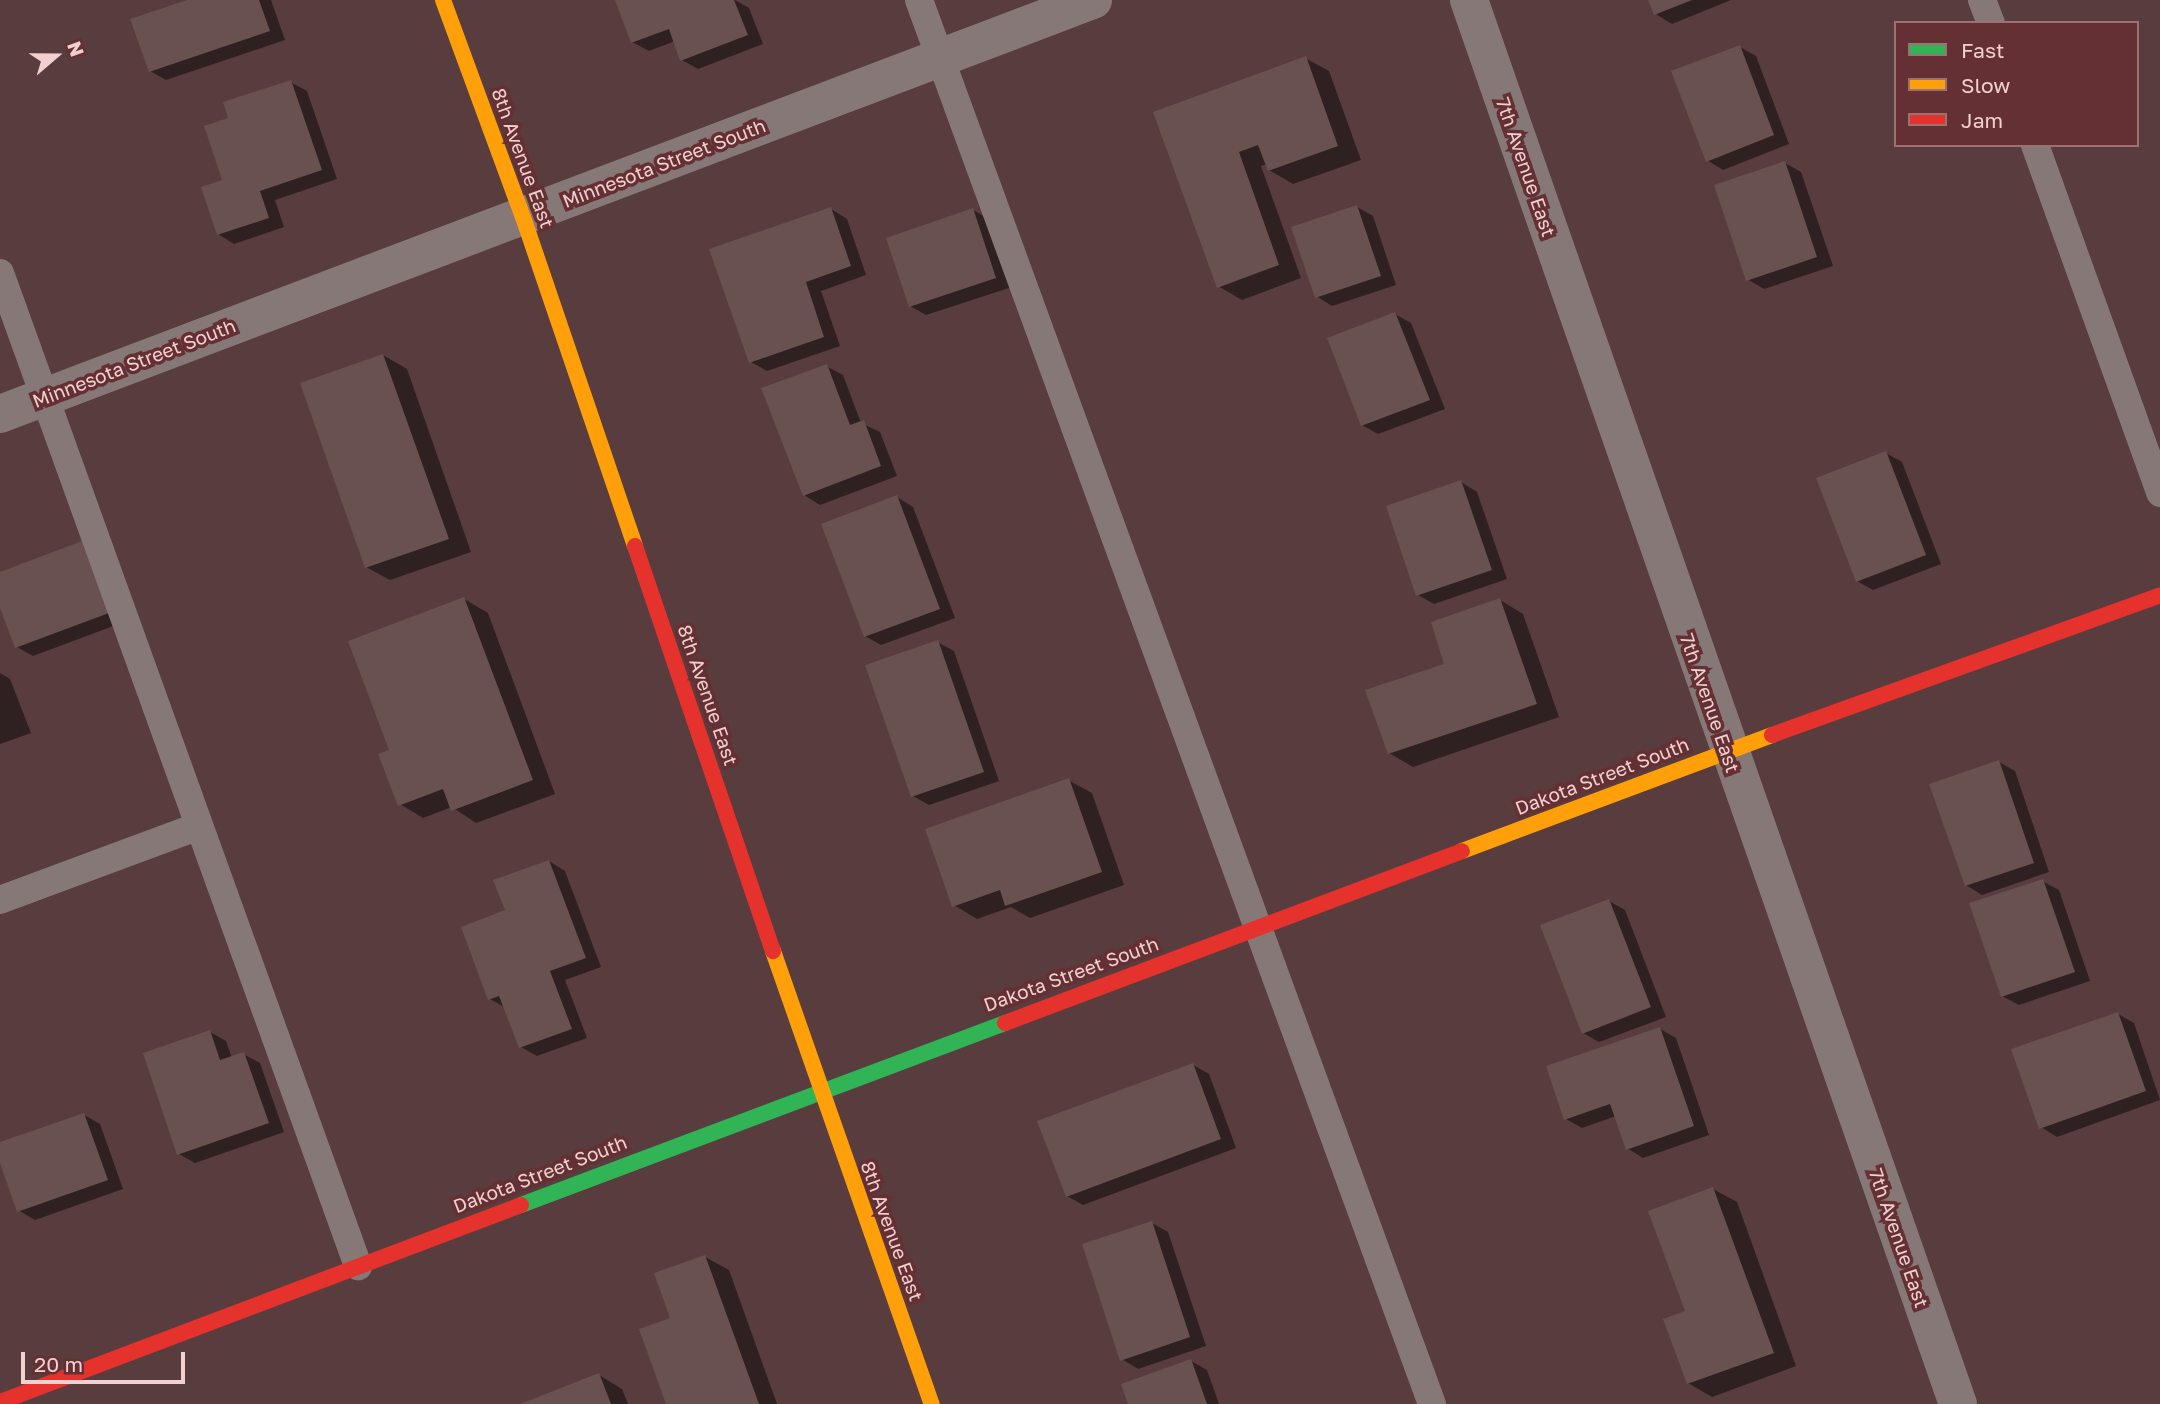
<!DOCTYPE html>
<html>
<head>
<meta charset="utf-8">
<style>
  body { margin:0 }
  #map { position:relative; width:2160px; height:1404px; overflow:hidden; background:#593c3e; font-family:"Golos Text",sans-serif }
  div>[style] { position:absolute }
  .shadow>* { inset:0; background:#0007 }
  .building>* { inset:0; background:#69514f }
  .lane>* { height:28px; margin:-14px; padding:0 14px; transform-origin:14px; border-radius:14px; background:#877878 }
  .street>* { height:38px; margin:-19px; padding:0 19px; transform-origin:19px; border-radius:19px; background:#877878 }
  .fast>* { height:16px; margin:-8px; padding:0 8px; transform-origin:8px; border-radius:8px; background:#30b455 }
  .slow>* { height:16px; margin:-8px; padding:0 8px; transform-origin:8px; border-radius:8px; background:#ff9f0a }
  .jam>* { height:16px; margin:-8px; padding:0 8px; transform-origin:8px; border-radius:8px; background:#e5322d }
  span { translate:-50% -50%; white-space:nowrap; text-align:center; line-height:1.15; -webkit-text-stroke:7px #653034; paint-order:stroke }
  .street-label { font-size:19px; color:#f2d0d0 }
  .legend { position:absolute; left:1894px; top:21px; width:245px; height:126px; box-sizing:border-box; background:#653034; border:2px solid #9d7072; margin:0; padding:9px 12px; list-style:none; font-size:21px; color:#f2d0d0 }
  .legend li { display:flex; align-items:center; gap:14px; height:35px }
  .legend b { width:35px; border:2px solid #9d7072 }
  .north { position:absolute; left:21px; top:21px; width:70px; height:70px; -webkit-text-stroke:5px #653034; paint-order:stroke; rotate:70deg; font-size:19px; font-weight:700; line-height:28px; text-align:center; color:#f2d0d0 }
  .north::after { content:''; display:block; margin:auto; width:24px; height:32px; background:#f2d0d0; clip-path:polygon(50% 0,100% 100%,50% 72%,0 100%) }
  .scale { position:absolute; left:21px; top:1352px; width:164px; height:32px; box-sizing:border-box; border:4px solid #f2d0d0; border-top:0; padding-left:9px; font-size:21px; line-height:24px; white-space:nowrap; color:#f2d0d0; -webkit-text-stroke:5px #653034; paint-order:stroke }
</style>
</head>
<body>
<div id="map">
  <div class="shadow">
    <div style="clip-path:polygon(187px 0,271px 0,285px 40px,166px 80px,150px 71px)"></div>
    <div style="clip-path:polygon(616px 0,735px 0,749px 8px,763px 44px,698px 69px,682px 60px,675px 41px,649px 51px,632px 42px)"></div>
    <div style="clip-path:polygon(1650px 0,1731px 0,1672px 24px,1656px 14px)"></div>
    <div style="clip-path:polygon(1740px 47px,1756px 56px,1789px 144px,1723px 170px,1707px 160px)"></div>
    <div style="clip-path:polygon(1305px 58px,1329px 71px,1361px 160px,1293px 184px,1269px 170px,1267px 164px,1261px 166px,1301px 278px,1242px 300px,1218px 286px,1155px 113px)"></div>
    <div style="clip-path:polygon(290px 82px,307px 91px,337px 179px,275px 200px,284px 227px,234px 244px,218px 234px,231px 119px)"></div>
    <div style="clip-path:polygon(1785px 163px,1801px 172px,1833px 266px,1764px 289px,1747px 279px)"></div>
    <div style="clip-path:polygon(1357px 207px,1373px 216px,1396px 285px,1332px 306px,1316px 296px)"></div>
    <div style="clip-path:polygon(831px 209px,847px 219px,866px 275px,821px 291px,840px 346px,767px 371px,751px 362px)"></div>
    <div style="clip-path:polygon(973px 210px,989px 219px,1012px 287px,926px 315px,910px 306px)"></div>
    <div style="clip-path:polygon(1395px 314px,1411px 323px,1445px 409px,1378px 434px,1362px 425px)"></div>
    <div style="clip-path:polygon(383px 355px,407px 369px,471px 552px,390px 580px,366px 567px)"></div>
    <div style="clip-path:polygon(826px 366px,843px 375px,861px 423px,880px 432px,897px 476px,820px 505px,804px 495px)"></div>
    <div style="clip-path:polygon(1886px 453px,1902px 462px,1941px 564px,1873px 590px,1857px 581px)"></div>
    <div style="clip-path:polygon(1461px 482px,1477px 492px,1507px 579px,1434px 604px,1418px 595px)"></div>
    <div style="clip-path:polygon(897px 497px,913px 507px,955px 618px,881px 645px,865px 636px)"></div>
    <div style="clip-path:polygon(82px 543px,124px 622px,33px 656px,17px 647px,0 603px,0 574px)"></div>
    <div style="clip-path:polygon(464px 599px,488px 613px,555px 794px,476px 823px,452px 807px,423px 818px,400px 804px,391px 751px)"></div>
    <div style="clip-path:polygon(1500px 600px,1523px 614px,1559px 717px,1413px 767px,1389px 753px,1446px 665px)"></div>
    <div style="clip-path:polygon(937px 642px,954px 651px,999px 781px,929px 805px,913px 796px)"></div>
    <div style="clip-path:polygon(0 673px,10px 679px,31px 733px,0 744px)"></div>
    <div style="clip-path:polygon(1999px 762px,2015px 771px,2049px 872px,1982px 895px,1966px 885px)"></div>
    <div style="clip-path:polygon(1068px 780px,1092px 793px,1124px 885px,1030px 918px,1011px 907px,977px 919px,954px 905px)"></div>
    <div style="clip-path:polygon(549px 861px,565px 871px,601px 967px,565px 980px,587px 1038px,537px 1056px,521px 1047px,506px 1008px,490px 999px,507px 911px)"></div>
    <div style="clip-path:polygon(2042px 881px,2059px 890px,2090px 981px,2019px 1005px,2002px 996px)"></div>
    <div style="clip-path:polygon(1609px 901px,1625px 910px,1666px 1017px,1599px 1042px,1583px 1033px)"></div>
    <div style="clip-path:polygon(2118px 1014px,2134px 1023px,2160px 1100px,2057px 1137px,2041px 1127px)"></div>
    <div style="clip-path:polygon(1660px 1029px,1676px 1038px,1709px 1135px,1643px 1158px,1627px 1148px,1616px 1116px,1582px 1128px,1566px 1119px)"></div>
    <div style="clip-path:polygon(210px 1032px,226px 1041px,232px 1058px,243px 1054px,260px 1063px,284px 1132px,195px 1163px,179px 1154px)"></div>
    <div style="clip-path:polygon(1193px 1065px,1209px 1074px,1236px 1148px,1083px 1205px,1067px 1196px)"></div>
    <div style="clip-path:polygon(84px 1115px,100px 1124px,123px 1189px,35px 1220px,18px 1210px,0 1158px,0 1144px)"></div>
    <div style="clip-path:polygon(1713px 1189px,1737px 1202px,1796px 1366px,1712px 1397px,1688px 1383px,1687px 1312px)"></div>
    <div style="clip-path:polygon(1152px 1223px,1168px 1232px,1206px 1346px,1138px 1369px,1122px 1359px)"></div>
    <div style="clip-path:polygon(705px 1257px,729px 1270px,777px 1404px,668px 1404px,672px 1319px)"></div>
    <div style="clip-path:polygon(1191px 1361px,1207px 1370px,1219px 1404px,1130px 1404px)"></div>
    <div style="clip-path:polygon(599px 1375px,622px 1389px,628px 1404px,524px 1404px)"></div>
  </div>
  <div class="building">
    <div style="clip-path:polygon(187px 0,259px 0,270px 31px,149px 72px,130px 19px)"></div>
    <div style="clip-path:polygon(615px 0,734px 0,748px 35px,680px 61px,669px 29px,631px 43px)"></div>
    <div style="clip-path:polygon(1648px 0,1692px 0,1654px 15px)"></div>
    <div style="clip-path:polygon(1740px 45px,1774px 135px,1706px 162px,1671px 71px)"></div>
    <div style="clip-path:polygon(1306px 56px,1338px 146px,1268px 171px,1258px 145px,1239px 152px,1279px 265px,1217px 288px,1153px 112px)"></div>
    <div style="clip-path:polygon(291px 80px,322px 170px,260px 191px,269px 218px,217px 235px,201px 187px,222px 180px,204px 126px,228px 118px,223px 102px)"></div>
    <div style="clip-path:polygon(1785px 161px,1817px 257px,1746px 281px,1714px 185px)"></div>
    <div style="clip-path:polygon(1357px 205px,1381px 276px,1315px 298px,1291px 227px)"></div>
    <div style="clip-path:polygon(831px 207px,851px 266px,806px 282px,824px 337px,749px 363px,709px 249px)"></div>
    <div style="clip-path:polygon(973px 208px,996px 278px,909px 307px,886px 238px)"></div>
    <div style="clip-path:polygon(1395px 312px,1430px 400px,1361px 426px,1327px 338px)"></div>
    <div style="clip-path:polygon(383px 354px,449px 539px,365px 568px,300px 383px)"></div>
    <div style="clip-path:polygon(827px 364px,850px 425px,864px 420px,881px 466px,803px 496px,761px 388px)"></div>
    <div style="clip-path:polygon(1886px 451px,1926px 555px,1856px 582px,1816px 478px)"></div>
    <div style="clip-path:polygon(1461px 480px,1492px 570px,1416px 596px,1386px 506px)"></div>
    <div style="clip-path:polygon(897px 495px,940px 609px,864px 637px,821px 524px)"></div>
    <div style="clip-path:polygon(82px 541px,109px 613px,15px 648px,0 608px,0 572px)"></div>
    <div style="clip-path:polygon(464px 597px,533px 780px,451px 811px,443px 789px,398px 806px,378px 754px,389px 750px,348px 641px)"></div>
    <div style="clip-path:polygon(1500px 598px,1537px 704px,1388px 754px,1365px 690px,1444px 664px,1431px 622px)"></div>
    <div style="clip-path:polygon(938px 640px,984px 772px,911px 797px,865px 665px)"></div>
    <div style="clip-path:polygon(1999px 760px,2034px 863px,1965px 886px,1929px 784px)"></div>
    <div style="clip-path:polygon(1069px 778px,1102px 872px,1005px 906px,1000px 890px,952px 907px,925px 829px)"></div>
    <div style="clip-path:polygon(549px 860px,586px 958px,550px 971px,572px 1029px,519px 1048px,499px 996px,488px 1000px,461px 927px,505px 910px,493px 880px)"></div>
    <div style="clip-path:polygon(2043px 879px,2075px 972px,2001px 997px,1969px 903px)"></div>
    <div style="clip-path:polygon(1609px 899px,1651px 1007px,1582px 1034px,1540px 925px)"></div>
    <div style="clip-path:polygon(2118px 1012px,2146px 1091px,2039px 1129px,2011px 1049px)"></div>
    <div style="clip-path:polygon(1660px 1027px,1694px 1126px,1626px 1150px,1610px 1104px,1564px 1120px,1546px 1066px)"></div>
    <div style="clip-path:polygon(210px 1030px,220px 1060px,244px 1052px,269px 1123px,177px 1155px,143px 1053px)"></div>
    <div style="clip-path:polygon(1193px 1063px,1221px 1139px,1066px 1197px,1037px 1121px)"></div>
    <div style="clip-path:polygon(84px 1113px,108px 1180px,17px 1212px,0 1163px,0 1142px)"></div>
    <div style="clip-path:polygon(1713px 1187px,1774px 1353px,1687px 1384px,1663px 1319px,1685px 1311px,1648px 1211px)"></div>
    <div style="clip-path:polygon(1152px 1221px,1190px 1337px,1120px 1361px,1082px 1244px)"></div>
    <div style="clip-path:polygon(705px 1255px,759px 1404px,666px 1404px,639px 1329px,670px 1318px,654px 1273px)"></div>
    <div style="clip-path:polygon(1191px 1359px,1207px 1404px,1128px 1404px,1121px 1384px)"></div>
    <div style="clip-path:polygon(599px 1373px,611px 1404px,520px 1404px)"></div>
  </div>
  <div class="lane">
    <div style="left:919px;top:0;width:1495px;rotate:69.93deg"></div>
    <div style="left:1982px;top:0;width:25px;rotate:69deg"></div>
    <div style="left:2035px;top:145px;width:370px;rotate:70.2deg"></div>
    <div style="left:0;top:273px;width:1056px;rotate:70.17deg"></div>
    <div style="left:0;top:900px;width:212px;rotate:-20.4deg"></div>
  </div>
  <div class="street">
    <div style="left:1469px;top:0;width:1487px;rotate:70.8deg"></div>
    <div style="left:0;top:414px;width:1169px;rotate:-20.75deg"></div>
  </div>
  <div class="fast">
    <div style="left:521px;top:1205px;width:517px;rotate:-20.61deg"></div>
  </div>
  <div class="slow">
    <div style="left:443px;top:0;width:231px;rotate:69.8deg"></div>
    <div style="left:523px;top:217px;width:348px;rotate:71.2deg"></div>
    <div style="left:1462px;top:851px;width:331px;rotate:-20.5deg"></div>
    <div style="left:773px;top:951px;width:480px;rotate:70.7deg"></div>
  </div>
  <div class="jam">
    <div style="left:635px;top:546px;width:428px;rotate:71.2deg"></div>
    <div style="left:1772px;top:735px;width:412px;rotate:-19.8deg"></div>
    <div style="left:1005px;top:1023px;width:488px;rotate:-20.6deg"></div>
    <div style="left:0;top:1402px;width:557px;rotate:-20.71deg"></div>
  </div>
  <div class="street-label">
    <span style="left:523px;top:158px;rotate:70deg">8th Avenue East</span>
    <span style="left:664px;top:163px;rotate:-21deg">Minnesota Street South</span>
    <span style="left:1526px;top:167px;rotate:71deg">7th Avenue East</span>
    <span style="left:134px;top:363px;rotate:-21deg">Minnesota Street South</span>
    <span style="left:708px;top:695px;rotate:71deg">8th Avenue East</span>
    <span style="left:1710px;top:703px;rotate:71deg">7th Avenue East</span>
    <span style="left:1602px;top:776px;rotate:-21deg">Dakota Street South</span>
    <span style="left:1071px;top:974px;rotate:-20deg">Dakota Street South</span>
    <span style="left:540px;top:1174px;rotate:-21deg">Dakota Street South</span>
    <span style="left:892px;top:1231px;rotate:70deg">8th Avenue East</span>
    <span style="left:1899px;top:1238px;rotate:71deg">7th Avenue East</span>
  </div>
  <ul class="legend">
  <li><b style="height:9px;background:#30b455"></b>Fast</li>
  <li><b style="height:9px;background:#ff9f0a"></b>Slow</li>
  <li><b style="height:9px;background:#e5322d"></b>Jam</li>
  </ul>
  <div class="north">N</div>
  <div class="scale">20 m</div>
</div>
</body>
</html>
